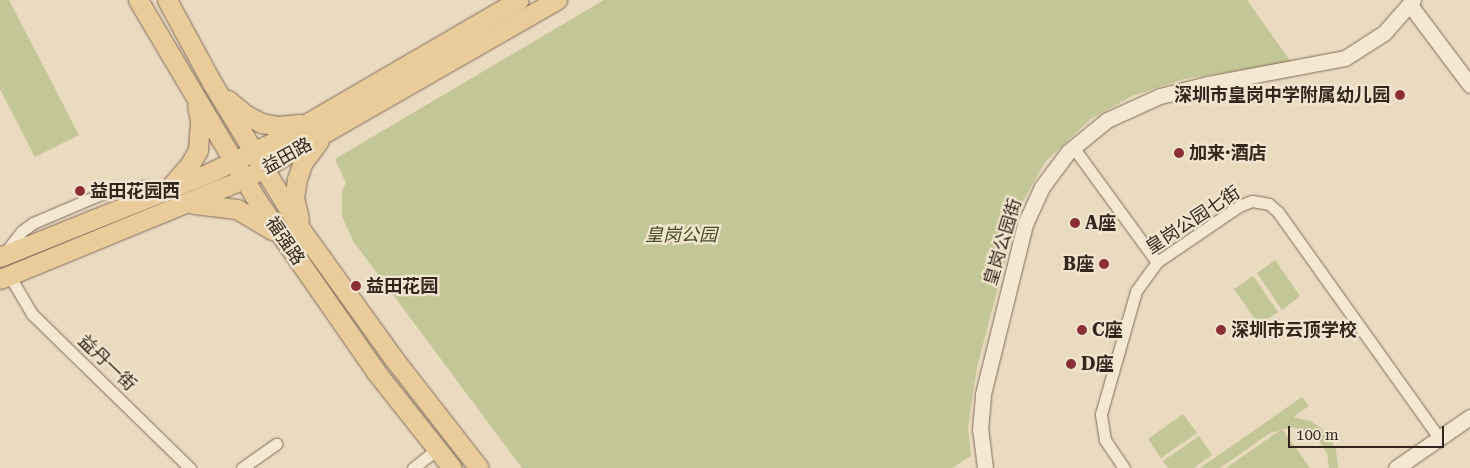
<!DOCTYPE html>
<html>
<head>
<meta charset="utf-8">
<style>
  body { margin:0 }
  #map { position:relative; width:1470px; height:468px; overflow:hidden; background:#e9dac0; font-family:"Roboto Serif","Noto Sans SC",serif }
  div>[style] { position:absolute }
  .green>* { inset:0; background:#c3c696 }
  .roads { filter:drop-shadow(0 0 1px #816c5a) drop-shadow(0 0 1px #816c5a) }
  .minor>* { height:11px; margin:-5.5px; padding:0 5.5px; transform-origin:5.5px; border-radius:5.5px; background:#f5e8d3 }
  .tertiary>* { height:15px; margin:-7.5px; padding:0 7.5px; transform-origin:7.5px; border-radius:7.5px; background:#f5e8d3 }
  .primary>* { height:19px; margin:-9.5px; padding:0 9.5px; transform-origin:9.5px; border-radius:9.5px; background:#eacc9b }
  .dots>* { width:14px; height:14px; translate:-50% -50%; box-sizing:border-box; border:2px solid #f1e5cf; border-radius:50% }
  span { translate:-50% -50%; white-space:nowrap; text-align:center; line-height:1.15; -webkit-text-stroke:4.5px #f1e5cf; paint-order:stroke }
  .poi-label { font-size:18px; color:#32261d; font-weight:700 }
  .right { translate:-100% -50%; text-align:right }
  .left { translate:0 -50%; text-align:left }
  .street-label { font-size:18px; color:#32261d }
  .park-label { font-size:18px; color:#454c25; font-style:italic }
  .scale { position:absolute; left:1288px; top:426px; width:156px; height:22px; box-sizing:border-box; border:2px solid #32261d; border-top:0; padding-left:6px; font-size:15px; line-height:18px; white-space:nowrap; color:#32261d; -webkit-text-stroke:4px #f1e5cf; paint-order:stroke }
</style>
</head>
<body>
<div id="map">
  <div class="green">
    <div style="clip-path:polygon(0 0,9px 0,79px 135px,35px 157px,0 89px)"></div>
    <div style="clip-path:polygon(604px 0,1247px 0,1291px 62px,1184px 79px,1132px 96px,1091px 119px,1045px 162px,1019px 209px,977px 367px,968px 428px,971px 456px,952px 468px,522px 468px,353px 241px,342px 216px,342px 191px,346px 183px,335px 159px)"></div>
    <div style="clip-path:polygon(1275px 260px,1300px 296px,1282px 310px,1257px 273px)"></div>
    <div style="clip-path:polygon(1253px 276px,1278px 312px,1259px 325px,1234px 289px)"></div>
    <div style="clip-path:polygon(1302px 397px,1309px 406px,1293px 417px,1311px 421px,1327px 433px,1336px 450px,1338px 468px,1329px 468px,1327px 453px,1314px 434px,1292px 427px,1270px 433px,1220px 468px,1200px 468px)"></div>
    <div style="clip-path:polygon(1183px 414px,1197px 433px,1161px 458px,1148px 439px)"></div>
    <div style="clip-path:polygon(1282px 429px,1310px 468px,1226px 468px)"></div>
    <div style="clip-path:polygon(1199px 436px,1212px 455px,1194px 468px,1168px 468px,1163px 461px)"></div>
  </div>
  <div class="roads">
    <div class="minor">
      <div style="left:1073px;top:147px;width:142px;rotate:53.9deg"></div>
      <div style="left:4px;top:254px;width:29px;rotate:-52deg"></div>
      <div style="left:22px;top:231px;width:14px;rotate:-36deg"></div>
      <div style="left:33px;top:223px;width:74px;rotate:-23.1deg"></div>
      <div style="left:101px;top:194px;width:43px;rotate:-10.8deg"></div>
      <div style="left:143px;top:186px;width:19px;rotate:12deg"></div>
      <div style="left:9px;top:275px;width:45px;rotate:59.5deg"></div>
      <div style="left:32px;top:314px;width:221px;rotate:44.3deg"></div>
      <div style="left:242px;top:468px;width:42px;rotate:-35.2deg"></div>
      <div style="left:413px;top:468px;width:29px;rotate:-38deg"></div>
      <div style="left:1124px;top:468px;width:34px;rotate:-124deg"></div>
      <div style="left:1105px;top:440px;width:26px;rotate:-99deg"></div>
      <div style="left:1101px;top:414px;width:128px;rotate:-74.1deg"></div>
      <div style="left:1136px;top:291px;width:36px;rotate:-54deg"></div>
      <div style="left:1157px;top:262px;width:99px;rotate:-34.3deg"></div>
      <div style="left:1239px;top:206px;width:14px;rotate:-21deg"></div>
      <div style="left:1252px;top:201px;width:17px;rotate:10deg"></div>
      <div style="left:1269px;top:204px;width:12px;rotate:42deg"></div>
      <div style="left:1278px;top:212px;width:277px;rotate:54.5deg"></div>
    </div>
    <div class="tertiary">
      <div style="left:1410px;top:5px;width:100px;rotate:53.1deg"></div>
      <div style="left:985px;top:468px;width:38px;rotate:-97deg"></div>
      <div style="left:980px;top:430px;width:36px;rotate:-85deg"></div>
      <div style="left:983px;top:394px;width:175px;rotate:-76.1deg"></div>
      <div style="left:1025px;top:224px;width:41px;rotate:-65.3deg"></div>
      <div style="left:1042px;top:187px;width:44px;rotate:-53.4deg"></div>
      <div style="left:1068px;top:152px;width:50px;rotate:-39.4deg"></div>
      <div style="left:1107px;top:120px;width:58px;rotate:-24.4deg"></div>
      <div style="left:1160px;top:96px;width:49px;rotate:-14.3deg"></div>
      <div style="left:1207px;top:84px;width:140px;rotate:-10.7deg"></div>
      <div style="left:1345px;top:58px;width:46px;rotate:-32.7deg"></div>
      <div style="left:1384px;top:33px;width:44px;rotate:-48.7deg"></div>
      <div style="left:1396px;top:468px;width:90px;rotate:-34.6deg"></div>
    </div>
    <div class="primary">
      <div style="left:138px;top:0;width:235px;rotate:59.3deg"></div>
      <div style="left:258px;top:202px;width:207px;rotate:55.2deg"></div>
      <div style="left:376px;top:372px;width:122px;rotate:51.6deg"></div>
      <div style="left:167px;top:0;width:94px;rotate:61.5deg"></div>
      <div style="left:212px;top:83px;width:173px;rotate:58.7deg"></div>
      <div style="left:302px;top:231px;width:158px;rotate:54.3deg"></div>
      <div style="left:394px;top:359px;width:138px;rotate:52.1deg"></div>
      <div style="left:228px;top:100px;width:23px;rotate:40deg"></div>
      <div style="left:246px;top:115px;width:18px;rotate:27deg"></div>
      <div style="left:262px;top:123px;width:15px;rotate:11deg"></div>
      <div style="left:277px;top:126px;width:23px;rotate:-5deg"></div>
      <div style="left:171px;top:186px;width:29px;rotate:-49deg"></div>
      <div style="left:190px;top:164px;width:16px;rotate:-60deg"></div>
      <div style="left:198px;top:150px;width:30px;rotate:-86deg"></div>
      <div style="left:200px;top:120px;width:14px;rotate:-102deg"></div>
      <div style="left:194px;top:204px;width:43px;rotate:6.6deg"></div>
      <div style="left:237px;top:209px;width:41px;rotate:31deg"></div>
      <div style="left:299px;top:219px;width:22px;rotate:-103deg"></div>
      <div style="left:294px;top:198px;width:19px;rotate:-81deg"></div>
      <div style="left:297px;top:179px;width:18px;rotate:-71deg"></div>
      <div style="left:303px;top:162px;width:26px;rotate:-53deg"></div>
      <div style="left:0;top:257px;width:227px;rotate:-21.9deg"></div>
      <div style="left:211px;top:172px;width:76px;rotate:-25.6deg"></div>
      <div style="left:280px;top:139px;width:276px;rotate:-30.2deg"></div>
      <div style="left:0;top:279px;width:264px;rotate:-22.3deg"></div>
      <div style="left:244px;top:179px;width:361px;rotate:-29.8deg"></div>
    </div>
  </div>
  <div class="dots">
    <div style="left:1400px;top:95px;background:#8a2f36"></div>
    <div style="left:1179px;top:153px;background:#8a2f36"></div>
    <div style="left:80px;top:191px;background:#8a2f36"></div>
    <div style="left:1075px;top:223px;background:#8a2f36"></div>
    <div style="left:1104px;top:264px;background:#8a2f36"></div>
    <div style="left:356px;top:286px;background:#8a2f36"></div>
    <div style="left:1082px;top:330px;background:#8a2f36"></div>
    <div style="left:1221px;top:330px;background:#8a2f36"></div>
    <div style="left:1071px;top:364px;background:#8a2f36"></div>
  </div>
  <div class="poi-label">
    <span class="right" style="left:1390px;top:95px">深圳市皇岗中学附属幼儿园</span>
    <span class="left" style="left:1189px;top:153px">加来·酒店</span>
    <span class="left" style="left:90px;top:191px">益田花园西</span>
    <span class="left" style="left:1085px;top:223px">A座</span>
    <span class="right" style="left:1094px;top:264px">B座</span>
    <span class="left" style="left:366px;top:286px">益田花园</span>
    <span class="left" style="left:1092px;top:330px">C座</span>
    <span class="left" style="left:1231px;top:330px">深圳市云顶学校</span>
    <span class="left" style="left:1081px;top:364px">D座</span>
  </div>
  <div class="street-label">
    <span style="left:287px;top:156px;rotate:-29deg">益田路</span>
    <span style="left:1193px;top:220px;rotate:-33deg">皇岗公园七街</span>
    <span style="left:285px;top:241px;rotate:56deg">福强路</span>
    <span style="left:1003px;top:242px;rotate:-73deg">皇岗公园街</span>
    <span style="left:107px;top:363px;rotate:44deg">益丹一街</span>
  </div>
  <div class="park-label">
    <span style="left:681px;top:235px">皇岗公园</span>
  </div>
  <div class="scale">100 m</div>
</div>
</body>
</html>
